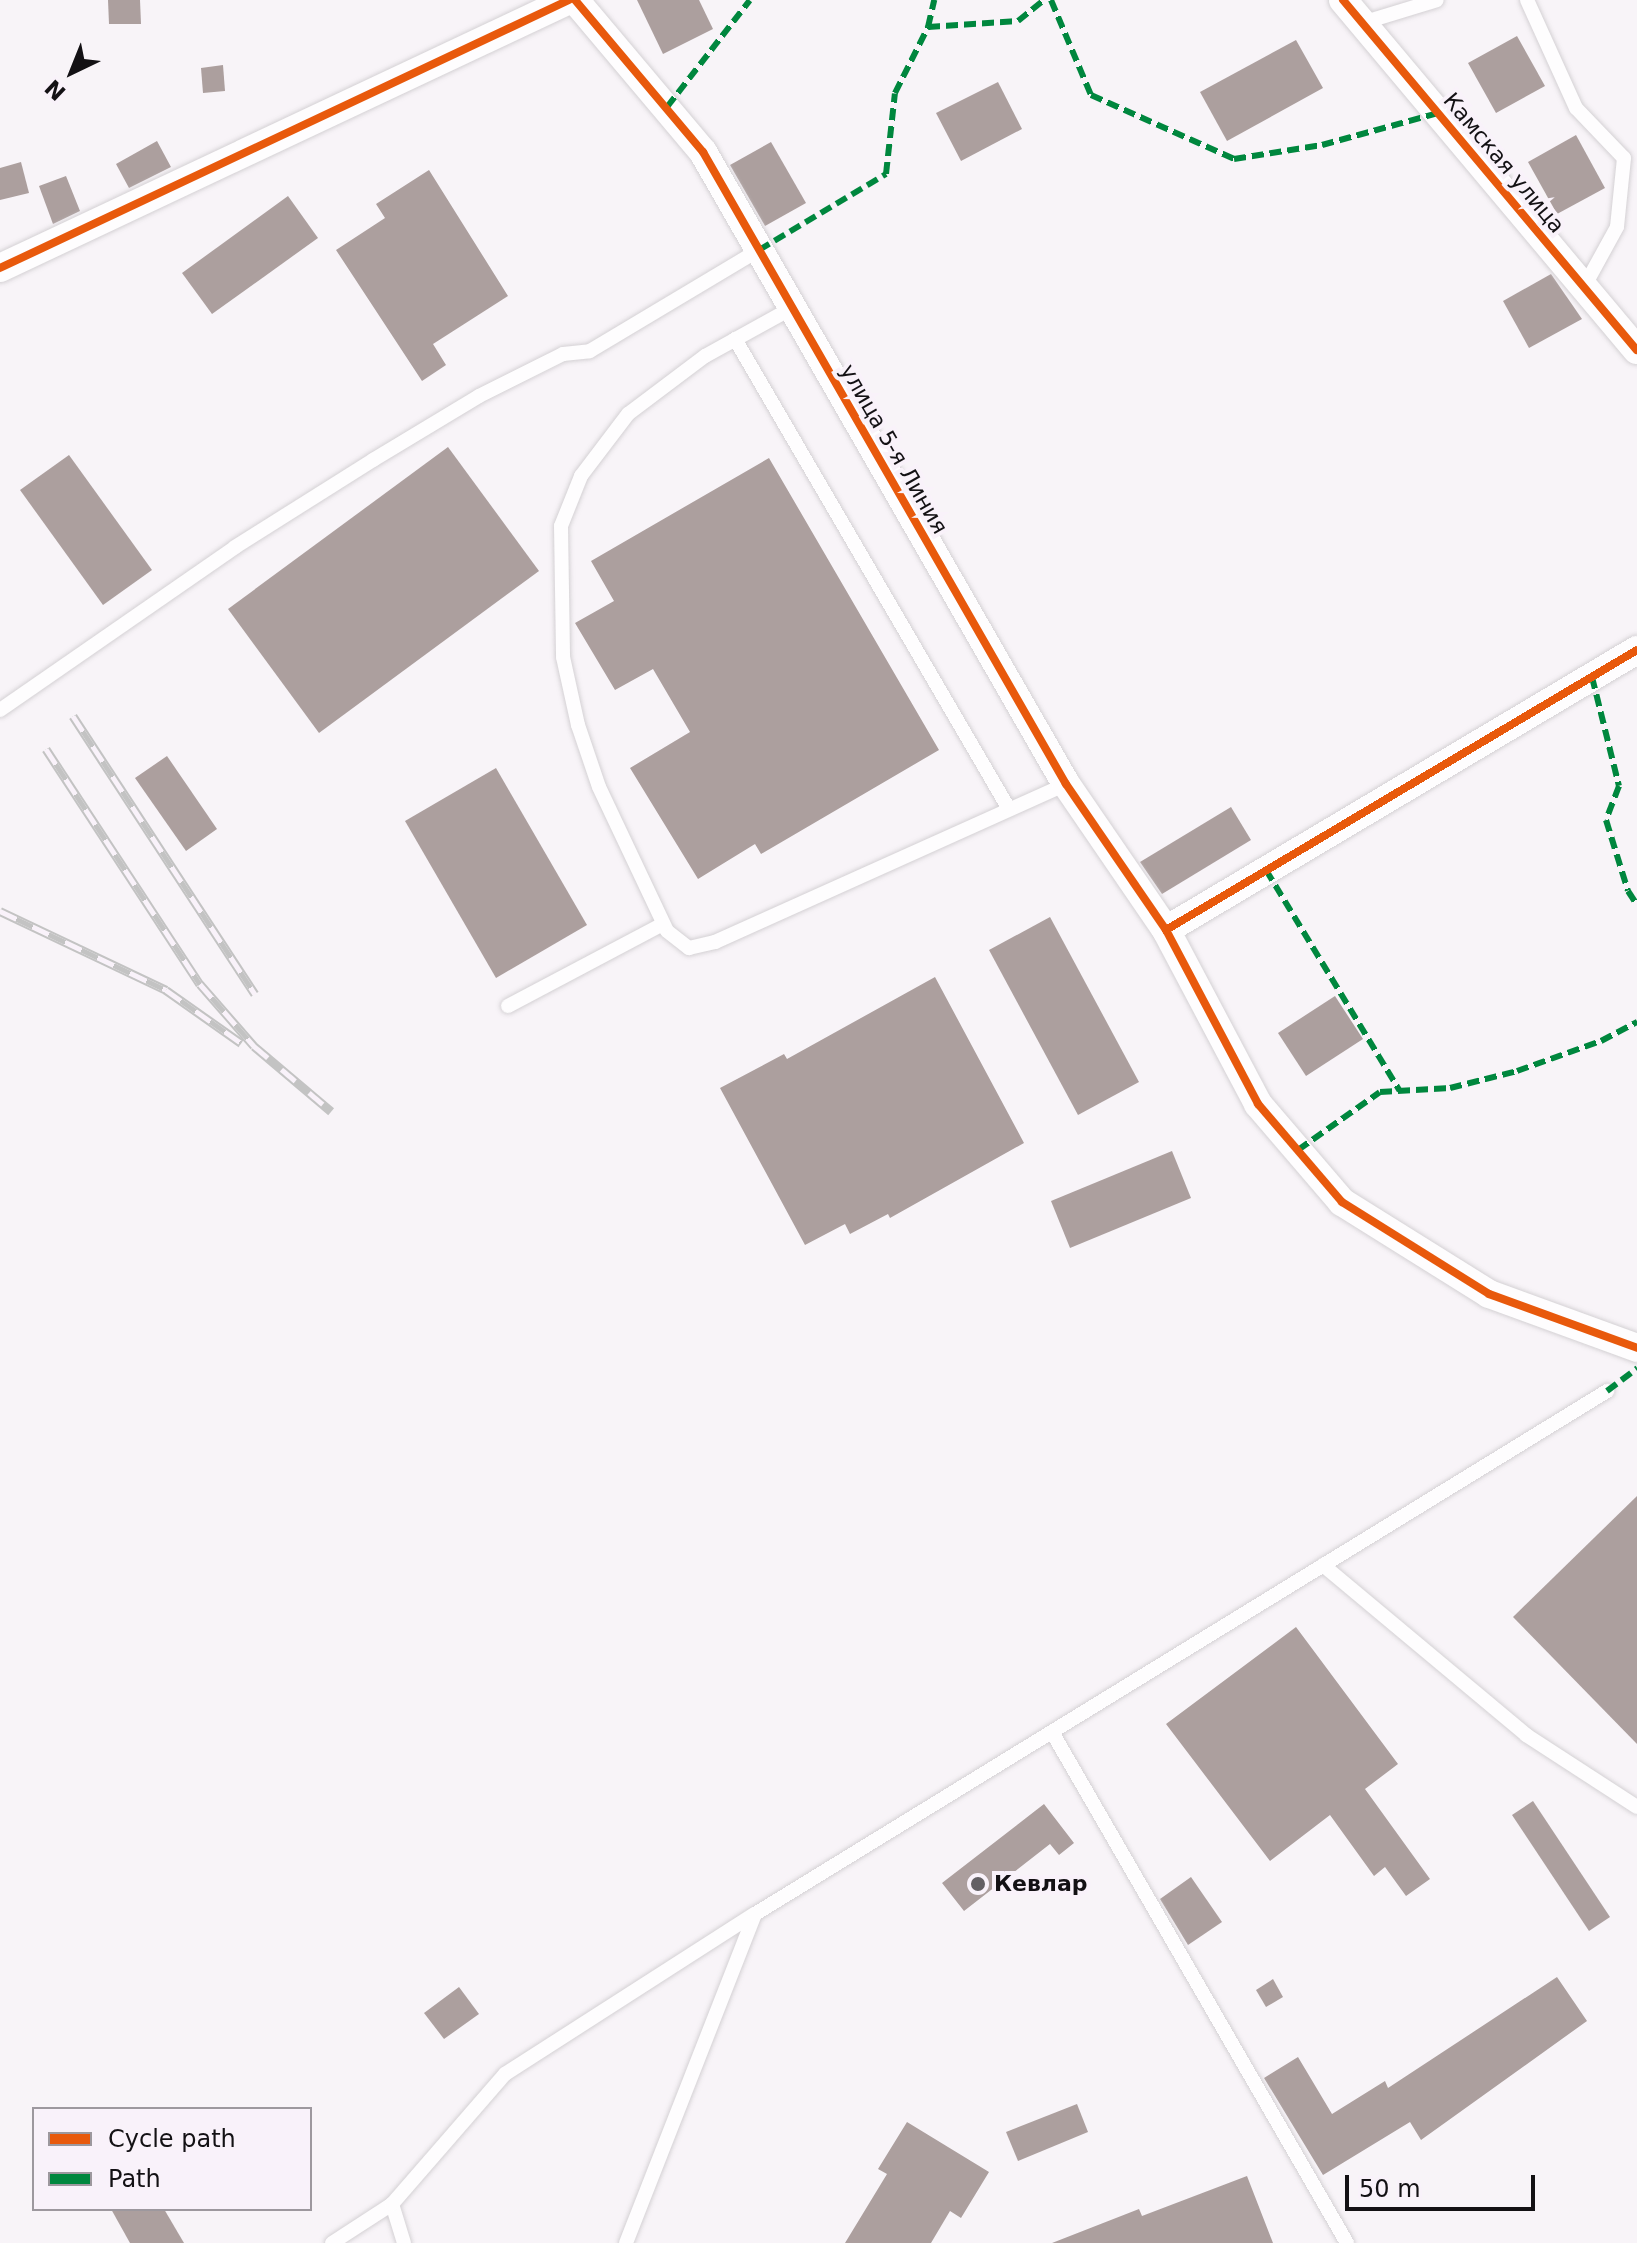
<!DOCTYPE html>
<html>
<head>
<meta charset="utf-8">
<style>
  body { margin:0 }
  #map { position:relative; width:1637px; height:2243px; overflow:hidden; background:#f8f4f8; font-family:"DejaVu Sans",sans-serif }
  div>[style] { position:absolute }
  .building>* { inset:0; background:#ac9f9e }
  .roads { filter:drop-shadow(0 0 2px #d4d1d4) drop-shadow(0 0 2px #d4d1d4) }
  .service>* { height:14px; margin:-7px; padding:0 7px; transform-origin:7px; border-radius:7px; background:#fefdfe }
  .minor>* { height:28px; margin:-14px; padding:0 14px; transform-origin:14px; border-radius:14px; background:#fefdfe }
  .rail>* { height:9px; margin-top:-4.5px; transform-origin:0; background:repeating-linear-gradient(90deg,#f9f2fa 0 18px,#c3c3c3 0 36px); box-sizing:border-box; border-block:2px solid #c3c3c3 }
  .quiet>* { height:6px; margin-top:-3px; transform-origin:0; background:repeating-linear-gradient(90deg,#00873e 0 12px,transparent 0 18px) }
  .cycleway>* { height:8px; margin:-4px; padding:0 4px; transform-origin:4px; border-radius:4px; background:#e8590c }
  .dots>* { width:22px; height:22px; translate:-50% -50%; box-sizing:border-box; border:4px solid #f9f2fa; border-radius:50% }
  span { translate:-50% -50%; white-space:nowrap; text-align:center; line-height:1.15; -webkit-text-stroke:8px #f9f2fa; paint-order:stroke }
  .street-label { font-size:22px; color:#131114 }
  .poi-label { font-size:22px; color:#131114; font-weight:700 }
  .left { translate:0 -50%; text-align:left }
  .legend { position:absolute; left:32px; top:2107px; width:280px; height:104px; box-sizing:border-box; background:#f9f2fa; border:2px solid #9d989e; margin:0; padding:10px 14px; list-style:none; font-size:24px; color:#131114 }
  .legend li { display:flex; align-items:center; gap:16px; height:40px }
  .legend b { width:40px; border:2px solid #9d989e }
  .north { position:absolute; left:32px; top:32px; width:80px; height:80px; -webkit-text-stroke:6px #f9f2fa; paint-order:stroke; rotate:223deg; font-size:22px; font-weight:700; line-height:32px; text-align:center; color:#131114 }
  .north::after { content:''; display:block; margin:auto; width:28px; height:36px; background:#131114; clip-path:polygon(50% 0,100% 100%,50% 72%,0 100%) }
  .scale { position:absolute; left:1345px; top:2175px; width:190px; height:36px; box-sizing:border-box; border:4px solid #131114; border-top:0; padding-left:10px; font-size:24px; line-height:28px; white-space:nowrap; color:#131114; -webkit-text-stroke:6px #f9f2fa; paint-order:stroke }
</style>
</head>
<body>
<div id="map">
  <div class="building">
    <div style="clip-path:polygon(108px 0,140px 0,141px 24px,109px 24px)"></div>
    <div style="clip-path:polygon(637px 0,699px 0,713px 29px,663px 54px)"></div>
    <div style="clip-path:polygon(1517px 36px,1545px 86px,1496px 113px,1468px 63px)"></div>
    <div style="clip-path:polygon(1296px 40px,1323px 88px,1227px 141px,1200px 92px)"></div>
    <div style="clip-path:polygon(223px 65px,225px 91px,203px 93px,201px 68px)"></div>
    <div style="clip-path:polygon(998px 82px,1022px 129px,961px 161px,936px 113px)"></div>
    <div style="clip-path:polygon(1576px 135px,1605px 188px,1557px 214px,1528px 162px)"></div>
    <div style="clip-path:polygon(157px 141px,171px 167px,129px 188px,116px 164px)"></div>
    <div style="clip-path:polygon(771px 142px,806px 203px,765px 226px,730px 165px)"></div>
    <div style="clip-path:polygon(21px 162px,29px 193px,0 200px,0 168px)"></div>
    <div style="clip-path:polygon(429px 170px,508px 296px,433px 344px,446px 365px,422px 381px,336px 250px,385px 218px,376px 204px)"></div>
    <div style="clip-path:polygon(66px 176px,80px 211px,53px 224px,39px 186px)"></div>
    <div style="clip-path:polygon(288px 196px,318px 238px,212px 314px,182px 273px)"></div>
    <div style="clip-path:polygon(1551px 274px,1582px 319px,1529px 348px,1503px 301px)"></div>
    <div style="clip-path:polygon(448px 447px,539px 571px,319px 733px,228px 609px)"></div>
    <div style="clip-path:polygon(69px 455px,152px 570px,103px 605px,20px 490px)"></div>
    <div style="clip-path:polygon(769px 458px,939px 750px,761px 854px,755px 844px,698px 879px,630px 768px,690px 732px,653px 669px,615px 690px,575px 623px,614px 601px,591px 561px)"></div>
    <div style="clip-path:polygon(167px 756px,217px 829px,186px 851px,135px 778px)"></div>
    <div style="clip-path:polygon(496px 768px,587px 925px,496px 978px,405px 821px)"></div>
    <div style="clip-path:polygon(1231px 807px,1251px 840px,1162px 894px,1140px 862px)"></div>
    <div style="clip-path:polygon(1050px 917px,1139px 1082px,1078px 1115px,989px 950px)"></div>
    <div style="clip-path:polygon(935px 977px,1024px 1143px,890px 1218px,888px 1214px,850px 1234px,845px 1224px,805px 1245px,720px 1088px,784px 1054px,787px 1059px)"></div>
    <div style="clip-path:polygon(1335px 996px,1363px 1039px,1306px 1076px,1278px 1033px)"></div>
    <div style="clip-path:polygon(1172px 1151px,1191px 1198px,1070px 1248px,1051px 1201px)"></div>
    <div style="clip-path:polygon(1637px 1496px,1637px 1744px,1513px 1617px)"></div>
    <div style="clip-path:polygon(1296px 1627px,1398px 1764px,1365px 1789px,1430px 1879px,1406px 1896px,1385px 1867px,1374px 1876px,1330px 1815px,1270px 1861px,1166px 1724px)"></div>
    <div style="clip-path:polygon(1533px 1801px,1610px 1917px,1589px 1931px,1512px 1815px)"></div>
    <div style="clip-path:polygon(1044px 1804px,1074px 1843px,1059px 1855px,1050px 1844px,964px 1911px,942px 1883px)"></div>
    <div style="clip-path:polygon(1191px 1877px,1222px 1922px,1188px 1945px,1160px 1899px)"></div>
    <div style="clip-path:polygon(1557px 1977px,1587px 2021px,1421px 2140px,1410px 2122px,1323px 2175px,1264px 2078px,1298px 2057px,1332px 2114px,1385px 2081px,1388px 2088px)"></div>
    <div style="clip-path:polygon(1273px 1979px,1283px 1997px,1266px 2007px,1256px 1990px)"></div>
    <div style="clip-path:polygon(459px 1987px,479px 2014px,444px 2039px,424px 2013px)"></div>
    <div style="clip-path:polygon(1077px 2104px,1088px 2132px,1018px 2161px,1006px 2132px)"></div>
    <div style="clip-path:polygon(907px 2122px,989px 2172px,961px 2218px,950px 2211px,931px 2243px,845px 2243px,887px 2174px,878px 2169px)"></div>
    <div style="clip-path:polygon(1247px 2176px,1273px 2243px,1052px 2243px,1139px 2209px,1142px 2216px)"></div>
    <div style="clip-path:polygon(111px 2209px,164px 2209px,184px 2243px,130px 2243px)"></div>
  </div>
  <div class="roads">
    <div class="service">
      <div style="left:1527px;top:0;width:119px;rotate:65.6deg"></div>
      <div style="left:1576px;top:108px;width:69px;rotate:46.2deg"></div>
      <div style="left:1624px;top:158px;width:69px;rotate:95.8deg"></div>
      <div style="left:1617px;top:227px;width:68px;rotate:118.8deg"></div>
      <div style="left:1362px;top:23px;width:78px;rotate:-17deg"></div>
      <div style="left:792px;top:308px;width:99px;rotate:151.1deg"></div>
      <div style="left:705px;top:356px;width:96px;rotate:143deg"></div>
      <div style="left:628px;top:414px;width:78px;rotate:127.2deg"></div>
      <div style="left:581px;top:476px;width:54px;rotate:111.8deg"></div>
      <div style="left:561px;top:526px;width:131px;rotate:89.1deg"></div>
      <div style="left:563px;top:657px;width:70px;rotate:77.6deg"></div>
      <div style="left:578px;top:725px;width:65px;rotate:71.3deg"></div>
      <div style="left:599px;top:787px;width:159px;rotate:64.7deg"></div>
      <div style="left:667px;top:931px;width:28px;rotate:38deg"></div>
      <div style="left:689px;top:948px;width:27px;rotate:-13deg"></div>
      <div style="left:715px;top:942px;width:385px;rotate:-24.2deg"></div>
      <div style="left:735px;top:339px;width:544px;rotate:59.76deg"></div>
      <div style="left:0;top:710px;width:286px;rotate:-34.7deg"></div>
      <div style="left:235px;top:547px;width:163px;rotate:-32.2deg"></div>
      <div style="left:373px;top:460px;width:124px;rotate:-31.1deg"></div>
      <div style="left:479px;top:396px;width:94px;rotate:-26.6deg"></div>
      <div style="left:563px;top:354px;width:27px;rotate:-6deg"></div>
      <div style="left:590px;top:351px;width:197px;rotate:-30.9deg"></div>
      <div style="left:508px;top:1006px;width:175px;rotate:-27.9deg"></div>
      <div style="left:1323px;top:1565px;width:265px;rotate:39.9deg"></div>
      <div style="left:1526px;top:1735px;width:132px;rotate:33deg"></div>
      <div style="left:1052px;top:1732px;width:590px;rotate:60deg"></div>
      <div style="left:332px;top:2243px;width:72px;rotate:-33deg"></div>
      <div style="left:404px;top:2243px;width:41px;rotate:-107.1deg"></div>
      <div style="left:392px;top:2204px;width:172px;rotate:-49deg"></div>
      <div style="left:505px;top:2074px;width:296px;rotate:-32.7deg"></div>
      <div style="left:626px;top:2243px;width:353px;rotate:-68.6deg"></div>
      <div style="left:755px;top:1914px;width:1000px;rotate:-31.54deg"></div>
    </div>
    <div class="minor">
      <div style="left:575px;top:0;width:199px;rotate:49.9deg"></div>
      <div style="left:703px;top:152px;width:729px;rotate:60.13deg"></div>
      <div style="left:1066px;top:784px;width:177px;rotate:55.6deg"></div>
      <div style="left:1166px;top:930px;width:197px;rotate:62.1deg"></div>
      <div style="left:1258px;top:1104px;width:129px;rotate:49.4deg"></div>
      <div style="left:1342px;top:1202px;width:173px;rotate:32deg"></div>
      <div style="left:1489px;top:1294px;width:158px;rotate:20deg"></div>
      <div style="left:1343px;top:0;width:457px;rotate:50deg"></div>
      <div style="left:0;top:268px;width:629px;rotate:-25.22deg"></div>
      <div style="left:1166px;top:930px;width:548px;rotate:-30.73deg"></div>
    </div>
  </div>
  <div class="rail">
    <div style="left:73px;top:716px;width:332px;rotate:56.8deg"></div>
    <div style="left:46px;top:749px;width:281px;rotate:56.8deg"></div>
    <div style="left:200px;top:984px;width:82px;rotate:48.9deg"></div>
    <div style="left:254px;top:1046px;width:101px;rotate:40.2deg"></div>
    <div style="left:0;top:911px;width:184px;rotate:25.4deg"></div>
    <div style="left:166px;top:990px;width:92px;rotate:35.2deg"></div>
  </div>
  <div class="quiet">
    <div style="left:1051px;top:0;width:103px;rotate:67.2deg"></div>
    <div style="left:1091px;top:95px;width:157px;rotate:24.1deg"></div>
    <div style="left:1234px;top:159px;width:89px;rotate:-9deg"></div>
    <div style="left:1322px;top:145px;width:120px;rotate:-15.4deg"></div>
    <div style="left:928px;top:27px;width:28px;rotate:-77deg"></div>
    <div style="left:667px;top:107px;width:135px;rotate:-52.2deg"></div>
    <div style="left:759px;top:250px;width:148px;rotate:-30.9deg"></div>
    <div style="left:886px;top:174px;width:81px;rotate:-83.7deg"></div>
    <div style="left:895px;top:93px;width:74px;rotate:-63.4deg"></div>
    <div style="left:928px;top:27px;width:90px;rotate:-3.8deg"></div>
    <div style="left:1018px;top:21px;width:33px;rotate:-39deg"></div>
    <div style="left:1592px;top:677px;width:112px;rotate:76.1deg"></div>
    <div style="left:1619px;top:786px;width:36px;rotate:111deg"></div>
    <div style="left:1606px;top:820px;width:74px;rotate:72.8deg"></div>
    <div style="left:1628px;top:891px;width:17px;rotate:57deg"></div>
    <div style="left:1266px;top:870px;width:258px;rotate:58.8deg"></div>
    <div style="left:1298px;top:1150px;width:100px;rotate:-35.3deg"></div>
    <div style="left:1380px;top:1092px;width:70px;rotate:-3.3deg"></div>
    <div style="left:1450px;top:1088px;width:69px;rotate:-14.2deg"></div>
    <div style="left:1517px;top:1071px;width:89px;rotate:-19.7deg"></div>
    <div style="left:1601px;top:1041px;width:41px;rotate:-27.8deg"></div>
    <div style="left:1607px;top:1391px;width:38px;rotate:-37deg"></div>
  </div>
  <div class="cycleway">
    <div style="left:575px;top:0;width:199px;rotate:49.9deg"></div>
    <div style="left:703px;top:152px;width:729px;rotate:60.13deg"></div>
    <div style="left:1066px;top:784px;width:177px;rotate:55.6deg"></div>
    <div style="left:1166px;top:930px;width:197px;rotate:62.1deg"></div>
    <div style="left:1258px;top:1104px;width:129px;rotate:49.4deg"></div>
    <div style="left:1342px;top:1202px;width:173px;rotate:32deg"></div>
    <div style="left:1489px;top:1294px;width:158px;rotate:20deg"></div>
    <div style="left:1343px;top:0;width:457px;rotate:50deg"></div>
    <div style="left:0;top:268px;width:629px;rotate:-25.22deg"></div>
    <div style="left:1166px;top:930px;width:548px;rotate:-30.73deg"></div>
  </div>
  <div class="dots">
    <div style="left:978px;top:1884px;background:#636064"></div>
  </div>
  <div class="street-label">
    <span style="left:1504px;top:163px;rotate:50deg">Камская улица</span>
    <span style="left:894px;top:449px;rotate:60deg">улица 5-я Линия</span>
  </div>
  <div class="poi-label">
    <span class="left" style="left:994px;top:1884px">Кевлар</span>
  </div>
  <ul class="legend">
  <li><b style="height:10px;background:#e8590c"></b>Cycle path</li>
  <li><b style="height:10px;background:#00873e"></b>Path</li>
  </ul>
  <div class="north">N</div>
  <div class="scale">50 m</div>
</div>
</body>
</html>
